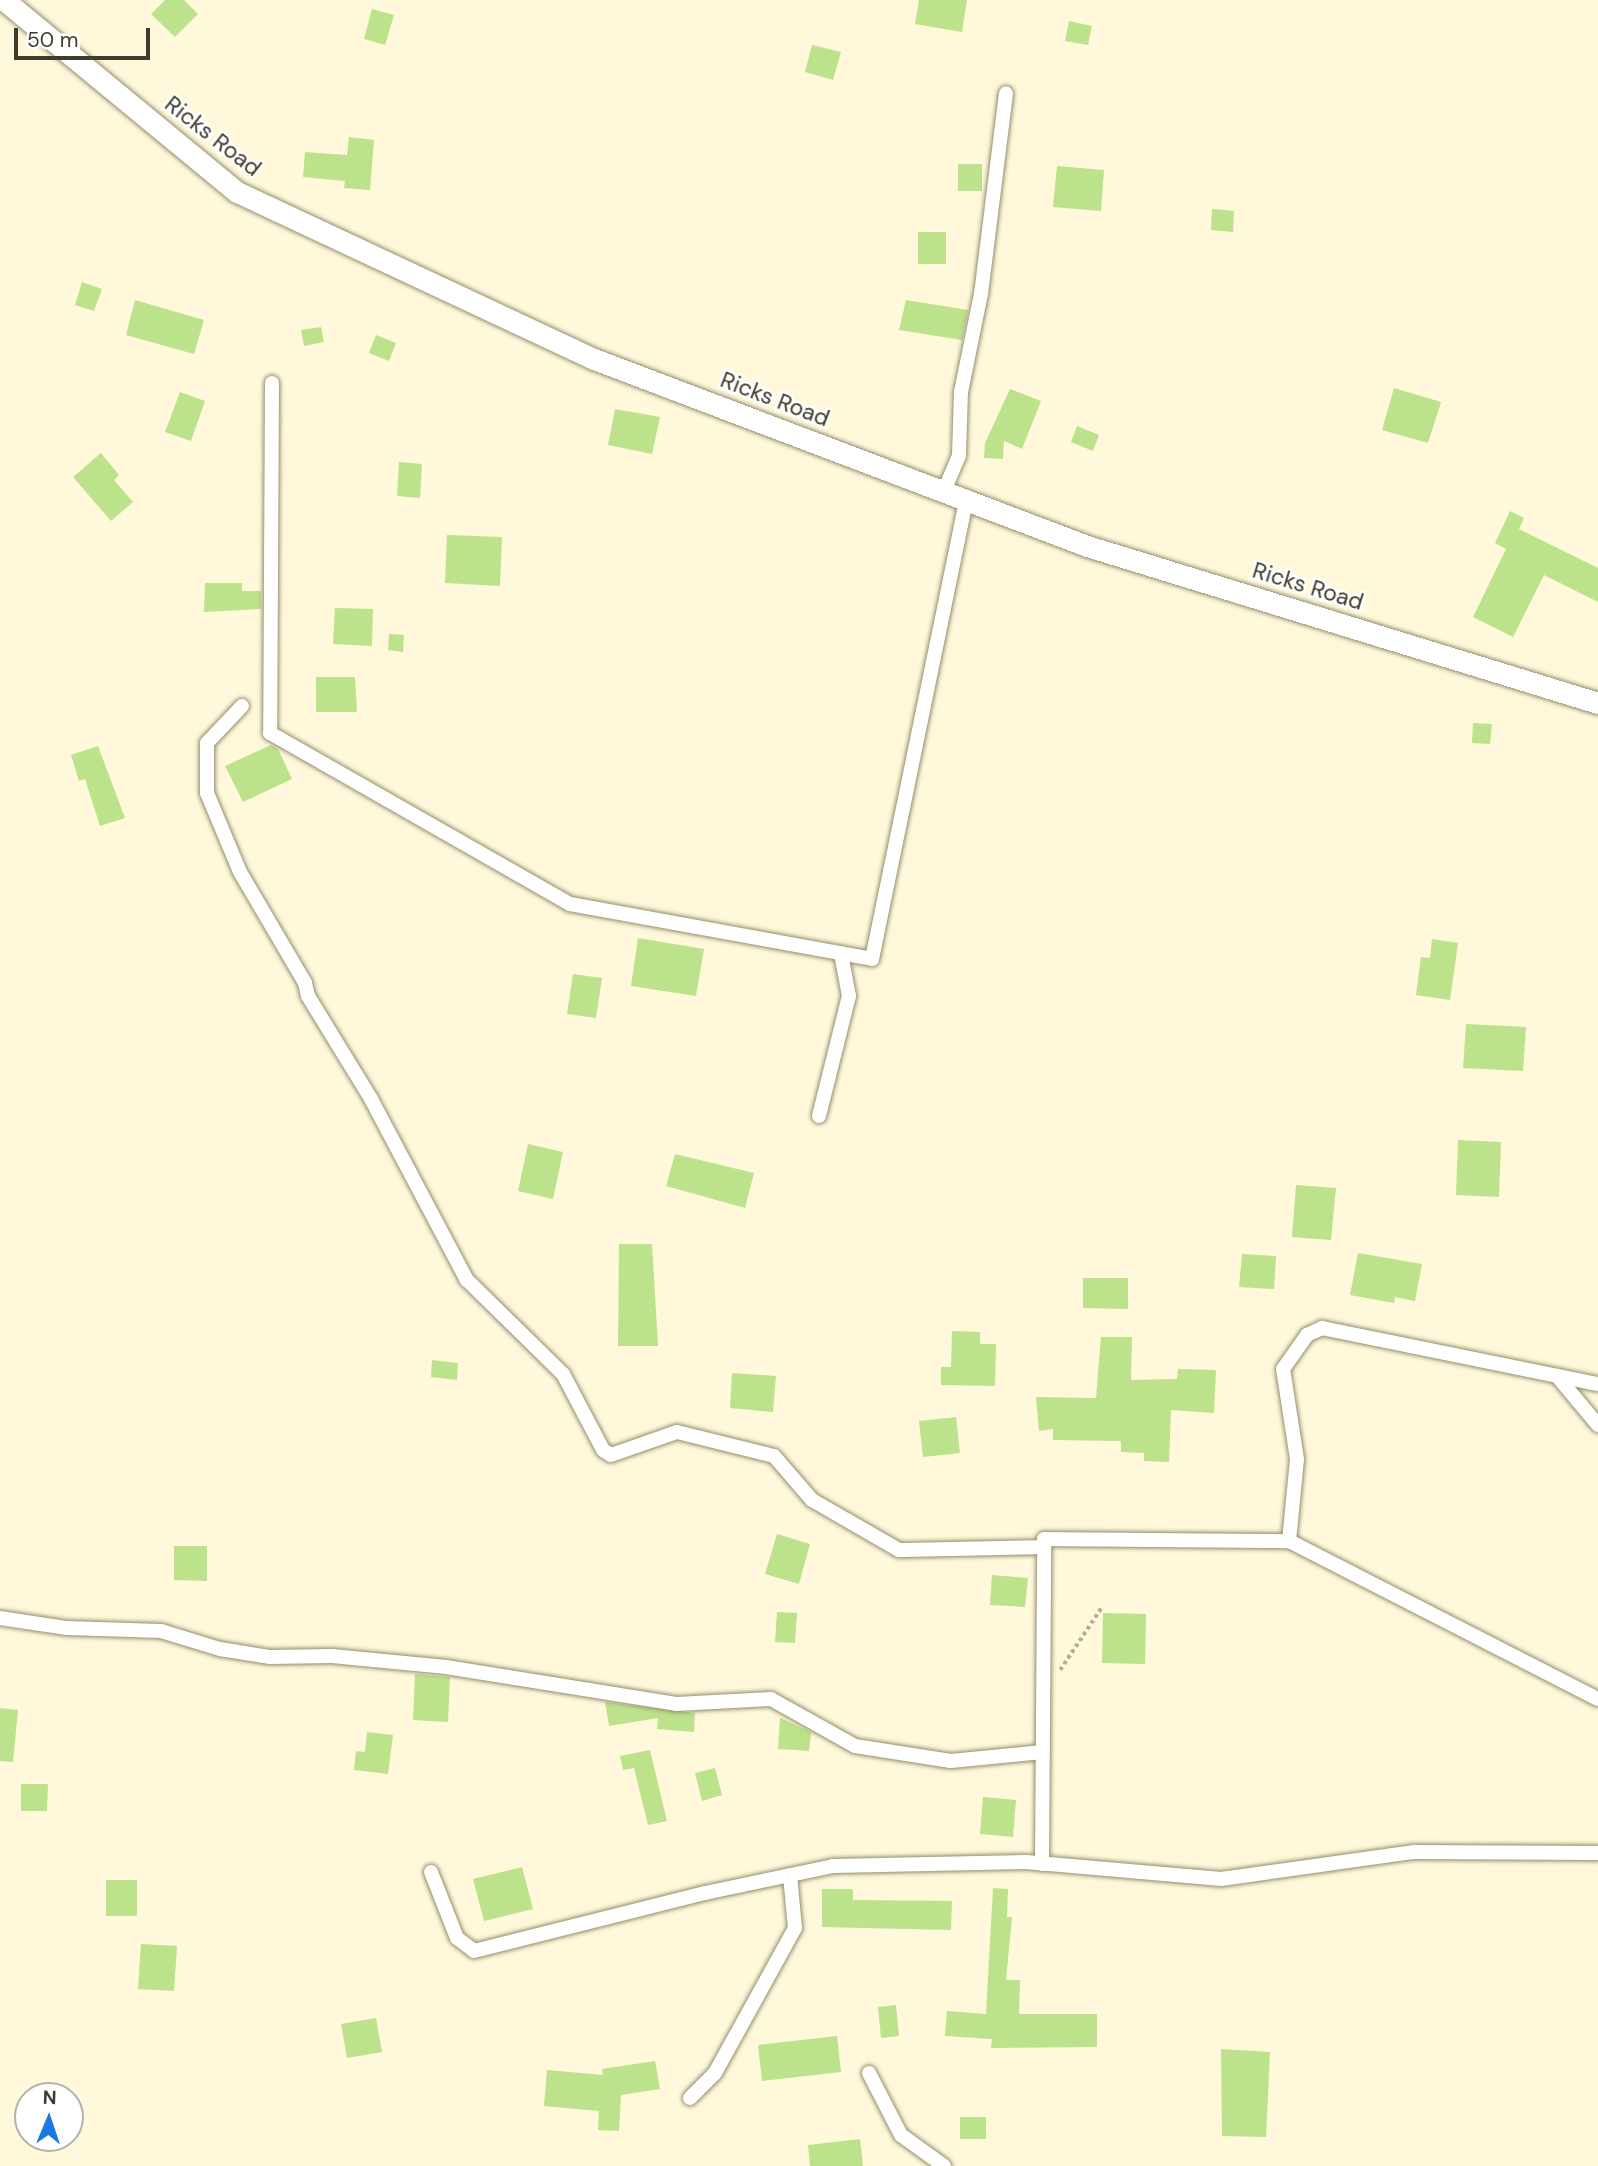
<!DOCTYPE html>
<html>
<head>
<meta charset="utf-8">
<style>
  body { margin:0 }
  #map { position:relative; width:1598px; height:2166px; overflow:hidden; background:#fff8db; font-family:"DM Sans",sans-serif }
  div>[style] { position:absolute }
  .building>* { inset:0; background:#bce28b }
  .path>* { height:3.5px; margin-top:-1.75px; transform-origin:0; background:repeating-linear-gradient(90deg,#b3ad96 0 3.5px,transparent 0 7px) }
  .roads { filter:drop-shadow(0 0 2px #958d6c) drop-shadow(0 0 2px #958d6c) }
  .street>* { height:14px; margin:-7px; padding:0 7px; transform-origin:7px; border-radius:7px; background:#fff }
  .secondary>* { height:21px; margin:-10.5px; padding:0 10.5px; transform-origin:10.5px; border-radius:10.5px; background:#fff }
  span { translate:-50% -50%; white-space:nowrap; text-align:center; line-height:1.15; -webkit-text-stroke:5px #fff; paint-order:stroke }
  .street-label { font-size:23px; color:#3f3b2d }
  .north { position:absolute; left:14px; top:2082px; width:70px; height:70px; box-sizing:border-box; background:#fff; border:2px solid #b2b1ab; border-radius:50%; rotate:2deg; font-size:19px; font-weight:700; line-height:28px; text-align:center; color:#3f3b2d }
  .north::after { content:''; display:block; margin:auto; width:24px; height:32px; background:#1d79e2; clip-path:polygon(50% 0,100% 100%,50% 72%,0 100%) }
  .scale { position:absolute; left:14px; top:28px; width:136px; height:32px; box-sizing:border-box; border:4px solid #3f3b2d; border-top:0; padding-left:9px; font-size:21px; line-height:24px; white-space:nowrap; color:#3f3b2d; -webkit-text-stroke:5px #fff; paint-order:stroke }
</style>
</head>
<body>
<div id="map">
  <div class="building">
    <div style="clip-path:polygon(165px 0,184px 0,198px 14px,175px 37px,151px 14px)"></div>
    <div style="clip-path:polygon(919px 0,967px 0,962px 32px,915px 24px)"></div>
    <div style="clip-path:polygon(372px 9px,394px 15px,385px 45px,364px 39px)"></div>
    <div style="clip-path:polygon(1069px 21px,1092px 26px,1088px 45px,1065px 41px)"></div>
    <div style="clip-path:polygon(812px 45px,841px 52px,833px 80px,805px 72px)"></div>
    <div style="clip-path:polygon(349px 137px,374px 140px,370px 190px,344px 188px,345px 181px,303px 177px,305px 152px,347px 155px)"></div>
    <div style="clip-path:polygon(958px 164px,982px 164px,982px 191px,958px 191px)"></div>
    <div style="clip-path:polygon(1057px 166px,1104px 170px,1101px 211px,1053px 207px)"></div>
    <div style="clip-path:polygon(1212px 209px,1234px 211px,1233px 232px,1211px 230px)"></div>
    <div style="clip-path:polygon(918px 232px,946px 232px,946px 264px,918px 264px)"></div>
    <div style="clip-path:polygon(82px 282px,102px 289px,94px 311px,75px 305px)"></div>
    <div style="clip-path:polygon(135px 300px,204px 320px,194px 354px,126px 335px)"></div>
    <div style="clip-path:polygon(906px 300px,968px 310px,962px 340px,899px 330px)"></div>
    <div style="clip-path:polygon(321px 327px,324px 342px,304px 346px,301px 330px)"></div>
    <div style="clip-path:polygon(376px 335px,396px 343px,389px 361px,369px 353px)"></div>
    <div style="clip-path:polygon(1394px 388px,1441px 402px,1428px 443px,1382px 430px)"></div>
    <div style="clip-path:polygon(1010px 389px,1041px 401px,1022px 449px,1004px 441px,1003px 459px,984px 458px,985px 443px)"></div>
    <div style="clip-path:polygon(180px 392px,205px 401px,191px 441px,165px 432px)"></div>
    <div style="clip-path:polygon(615px 409px,660px 417px,652px 454px,608px 445px)"></div>
    <div style="clip-path:polygon(1077px 426px,1099px 435px,1093px 451px,1071px 442px)"></div>
    <div style="clip-path:polygon(101px 453px,119px 475px,114px 480px,133px 502px,111px 521px,73px 477px)"></div>
    <div style="clip-path:polygon(399px 462px,422px 464px,420px 498px,397px 496px)"></div>
    <div style="clip-path:polygon(1510px 511px,1524px 518px,1519px 529px,1598px 568px,1598px 602px,1544px 575px,1513px 637px,1473px 617px,1506px 549px,1495px 543px)"></div>
    <div style="clip-path:polygon(447px 535px,502px 537px,500px 586px,445px 583px)"></div>
    <div style="clip-path:polygon(205px 583px,242px 583px,242px 591px,261px 591px,261px 609px,204px 612px)"></div>
    <div style="clip-path:polygon(335px 608px,373px 609px,372px 646px,333px 644px)"></div>
    <div style="clip-path:polygon(389px 634px,404px 635px,403px 652px,388px 650px)"></div>
    <div style="clip-path:polygon(316px 677px,355px 677px,357px 712px,316px 712px)"></div>
    <div style="clip-path:polygon(1473px 723px,1492px 724px,1490px 744px,1472px 743px)"></div>
    <div style="clip-path:polygon(271px 745px,278px 749px,292px 779px,243px 802px,225px 766px)"></div>
    <div style="clip-path:polygon(98px 746px,125px 818px,100px 826px,85px 779px,79px 781px,71px 755px)"></div>
    <div style="clip-path:polygon(638px 938px,704px 949px,696px 996px,631px 986px)"></div>
    <div style="clip-path:polygon(1432px 939px,1458px 943px,1450px 1000px,1416px 995px,1421px 957px,1430px 958px)"></div>
    <div style="clip-path:polygon(573px 974px,602px 978px,596px 1018px,567px 1014px)"></div>
    <div style="clip-path:polygon(1466px 1024px,1526px 1027px,1523px 1071px,1463px 1068px)"></div>
    <div style="clip-path:polygon(1458px 1140px,1501px 1142px,1499px 1197px,1456px 1195px)"></div>
    <div style="clip-path:polygon(528px 1144px,563px 1152px,553px 1199px,518px 1191px)"></div>
    <div style="clip-path:polygon(675px 1154px,754px 1173px,745px 1208px,666px 1186px)"></div>
    <div style="clip-path:polygon(1296px 1185px,1336px 1188px,1331px 1240px,1292px 1237px)"></div>
    <div style="clip-path:polygon(619px 1244px,652px 1244px,658px 1346px,618px 1346px)"></div>
    <div style="clip-path:polygon(1358px 1253px,1422px 1264px,1415px 1301px,1395px 1297px,1394px 1303px,1350px 1295px)"></div>
    <div style="clip-path:polygon(1242px 1254px,1276px 1256px,1274px 1289px,1239px 1287px)"></div>
    <div style="clip-path:polygon(1083px 1278px,1128px 1278px,1128px 1309px,1083px 1308px)"></div>
    <div style="clip-path:polygon(952px 1331px,980px 1332px,980px 1344px,996px 1344px,995px 1386px,941px 1385px,941px 1367px,951px 1367px)"></div>
    <div style="clip-path:polygon(1101px 1337px,1132px 1337px,1131px 1380px,1177px 1379px,1178px 1369px,1216px 1370px,1214px 1413px,1171px 1410px,1169px 1462px,1144px 1461px,1144px 1453px,1121px 1452px,1121px 1441px,1053px 1440px,1053px 1429px,1039px 1431px,1036px 1397px,1096px 1398px)"></div>
    <div style="clip-path:polygon(432px 1360px,458px 1363px,457px 1380px,431px 1377px)"></div>
    <div style="clip-path:polygon(732px 1373px,776px 1376px,773px 1412px,730px 1408px)"></div>
    <div style="clip-path:polygon(956px 1417px,960px 1453px,923px 1457px,919px 1421px)"></div>
    <div style="clip-path:polygon(777px 1534px,810px 1544px,799px 1584px,765px 1574px)"></div>
    <div style="clip-path:polygon(174px 1546px,207px 1546px,207px 1581px,174px 1580px)"></div>
    <div style="clip-path:polygon(992px 1575px,1028px 1578px,1025px 1607px,990px 1605px)"></div>
    <div style="clip-path:polygon(777px 1612px,797px 1613px,795px 1643px,775px 1642px)"></div>
    <div style="clip-path:polygon(1103px 1613px,1146px 1614px,1145px 1664px,1102px 1663px)"></div>
    <div style="clip-path:polygon(415px 1674px,450px 1677px,448px 1722px,413px 1720px)"></div>
    <div style="clip-path:polygon(605px 1702px,695px 1713px,694px 1732px,657px 1729px,658px 1718px,609px 1726px)"></div>
    <div style="clip-path:polygon(0 1708px,18px 1710px,13px 1762px,0 1761px)"></div>
    <div style="clip-path:polygon(780px 1718px,811px 1732px,809px 1751px,778px 1749px)"></div>
    <div style="clip-path:polygon(367px 1732px,393px 1735px,388px 1774px,354px 1770px,356px 1751px,365px 1752px)"></div>
    <div style="clip-path:polygon(650px 1750px,667px 1821px,648px 1825px,634px 1768px,623px 1770px,620px 1756px)"></div>
    <div style="clip-path:polygon(715px 1768px,722px 1795px,702px 1801px,695px 1773px)"></div>
    <div style="clip-path:polygon(21px 1784px,48px 1784px,47px 1811px,21px 1811px)"></div>
    <div style="clip-path:polygon(983px 1797px,1016px 1800px,1013px 1837px,980px 1834px)"></div>
    <div style="clip-path:polygon(522px 1867px,533px 1909px,484px 1921px,473px 1879px)"></div>
    <div style="clip-path:polygon(106px 1880px,137px 1880px,137px 1916px,106px 1916px)"></div>
    <div style="clip-path:polygon(993px 1888px,1008px 1889px,1007px 1917px,1012px 1917px,1006px 1980px,1020px 1980px,1019px 2014px,1097px 2014px,1097px 2047px,991px 2048px,992px 2039px,945px 2036px,947px 2011px,986px 2014px)"></div>
    <div style="clip-path:polygon(822px 1889px,853px 1889px,853px 1900px,952px 1901px,951px 1930px,822px 1927px)"></div>
    <div style="clip-path:polygon(141px 1944px,177px 1946px,174px 1991px,138px 1989px)"></div>
    <div style="clip-path:polygon(896px 2005px,899px 2036px,881px 2038px,878px 2007px)"></div>
    <div style="clip-path:polygon(376px 2018px,382px 2052px,347px 2058px,341px 2024px)"></div>
    <div style="clip-path:polygon(837px 2036px,841px 2072px,762px 2081px,758px 2045px)"></div>
    <div style="clip-path:polygon(1221px 2049px,1270px 2052px,1266px 2137px,1222px 2136px)"></div>
    <div style="clip-path:polygon(655px 2061px,660px 2089px,621px 2095px,619px 2131px,598px 2130px,599px 2111px,544px 2106px,547px 2070px,603px 2075px,602px 2069px)"></div>
    <div style="clip-path:polygon(960px 2117px,986px 2117px,986px 2139px,960px 2139px)"></div>
    <div style="clip-path:polygon(860px 2139px,863px 2166px,810px 2166px,808px 2145px)"></div>
  </div>
  <div class="path">
    <div style="left:1060px;top:1670px;width:76px;rotate:-56.3deg"></div>
  </div>
  <div class="roads">
    <div class="street">
      <div style="left:272px;top:383px;width:350px;rotate:90.3deg"></div>
      <div style="left:270px;top:733px;width:345px;rotate:29.7deg"></div>
      <div style="left:570px;top:904px;width:307px;rotate:10.3deg"></div>
      <div style="left:872px;top:959px;width:469px;rotate:-78.4deg"></div>
      <div style="left:944px;top:491px;width:39px;rotate:-67deg"></div>
      <div style="left:959px;top:455px;width:63px;rotate:-88.2deg"></div>
      <div style="left:961px;top:392px;width:100px;rotate:-78.5deg"></div>
      <div style="left:981px;top:294px;width:202px;rotate:-82.9deg"></div>
      <div style="left:242px;top:706px;width:51px;rotate:133.4deg"></div>
      <div style="left:207px;top:743px;width:50px;rotate:90deg"></div>
      <div style="left:207px;top:793px;width:86px;rotate:67.3deg"></div>
      <div style="left:240px;top:872px;width:129px;rotate:59.6deg"></div>
      <div style="left:305px;top:983px;width:13px;rotate:77deg"></div>
      <div style="left:308px;top:996px;width:121px;rotate:58.5deg"></div>
      <div style="left:371px;top:1099px;width:205px;rotate:62.1deg"></div>
      <div style="left:467px;top:1280px;width:134px;rotate:44.4deg"></div>
      <div style="left:563px;top:1374px;width:86px;rotate:62.2deg"></div>
      <div style="left:603px;top:1450px;width:9px;rotate:32deg"></div>
      <div style="left:611px;top:1455px;width:70px;rotate:-19.2deg"></div>
      <div style="left:677px;top:1432px;width:100px;rotate:13.9deg"></div>
      <div style="left:774px;top:1456px;width:58px;rotate:49.2deg"></div>
      <div style="left:812px;top:1500px;width:100px;rotate:29.9deg"></div>
      <div style="left:899px;top:1550px;width:142px;rotate:-1.2deg"></div>
      <div style="left:819px;top:1116px;width:124px;rotate:-76deg"></div>
      <div style="left:849px;top:996px;width:43px;rotate:-100.8deg"></div>
      <div style="left:1557px;top:1376px;width:64px;rotate:50.1deg"></div>
      <div style="left:1289px;top:1541px;width:82px;rotate:-84.4deg"></div>
      <div style="left:1297px;top:1459px;width:91px;rotate:-98.8deg"></div>
      <div style="left:1283px;top:1369px;width:42px;rotate:-54.8deg"></div>
      <div style="left:1307px;top:1335px;width:17px;rotate:-25deg"></div>
      <div style="left:1322px;top:1328px;width:282px;rotate:11.5deg"></div>
      <div style="left:0;top:1618px;width:68px;rotate:8.5deg"></div>
      <div style="left:67px;top:1628px;width:94px;rotate:1.8deg"></div>
      <div style="left:161px;top:1631px;width:62px;rotate:17deg"></div>
      <div style="left:220px;top:1649px;width:51px;rotate:9.1deg"></div>
      <div style="left:270px;top:1657px;width:62px;rotate:-0.9deg"></div>
      <div style="left:332px;top:1656px;width:115px;rotate:5.5deg"></div>
      <div style="left:446px;top:1667px;width:233px;rotate:9.1deg"></div>
      <div style="left:676px;top:1704px;width:95px;rotate:-3deg"></div>
      <div style="left:771px;top:1699px;width:96px;rotate:29.2deg"></div>
      <div style="left:855px;top:1746px;width:97px;rotate:8.9deg"></div>
      <div style="left:951px;top:1761px;width:92px;rotate:-5.6deg"></div>
      <div style="left:1042px;top:1864px;width:325px;rotate:-89.6deg"></div>
      <div style="left:1044px;top:1539px;width:245px;rotate:0.5deg"></div>
      <div style="left:1289px;top:1541px;width:347px;rotate:27.1deg"></div>
      <div style="left:431px;top:1872px;width:71px;rotate:68.5deg"></div>
      <div style="left:457px;top:1938px;width:21px;rotate:37deg"></div>
      <div style="left:474px;top:1951px;width:238px;rotate:-14.1deg"></div>
      <div style="left:705px;top:1893px;width:131px;rotate:-11.9deg"></div>
      <div style="left:833px;top:1866px;width:193px;rotate:-1.2deg"></div>
      <div style="left:1026px;top:1862px;width:196px;rotate:5deg"></div>
      <div style="left:1221px;top:1879px;width:195px;rotate:-8deg"></div>
      <div style="left:1414px;top:1852px;width:184px;rotate:0.3deg"></div>
      <div style="left:869px;top:2073px;width:70px;rotate:62.7deg"></div>
      <div style="left:901px;top:2135px;width:53px;rotate:35.8deg"></div>
      <div style="left:690px;top:2098px;width:35px;rotate:-45deg"></div>
      <div style="left:715px;top:2073px;width:166px;rotate:-61.1deg"></div>
      <div style="left:795px;top:1928px;width:53px;rotate:-95.4deg"></div>
    </div>
    <div class="secondary">
      <div style="left:4px;top:0;width:302px;rotate:39.5deg"></div>
      <div style="left:237px;top:192px;width:394px;rotate:25.1deg"></div>
      <div style="left:594px;top:359px;width:527px;rotate:20.77deg"></div>
      <div style="left:1087px;top:546px;width:535px;rotate:17.08deg"></div>
    </div>
  </div>
  <div class="street-label">
    <span style="left:213px;top:136px;rotate:38deg">Ricks Road</span>
    <span style="left:775px;top:399px;rotate:21deg">Ricks Road</span>
    <span style="left:1308px;top:586px;rotate:17deg">Ricks Road</span>
  </div>
  <div class="north">N</div>
  <div class="scale">50 m</div>
</div>
</body>
</html>
